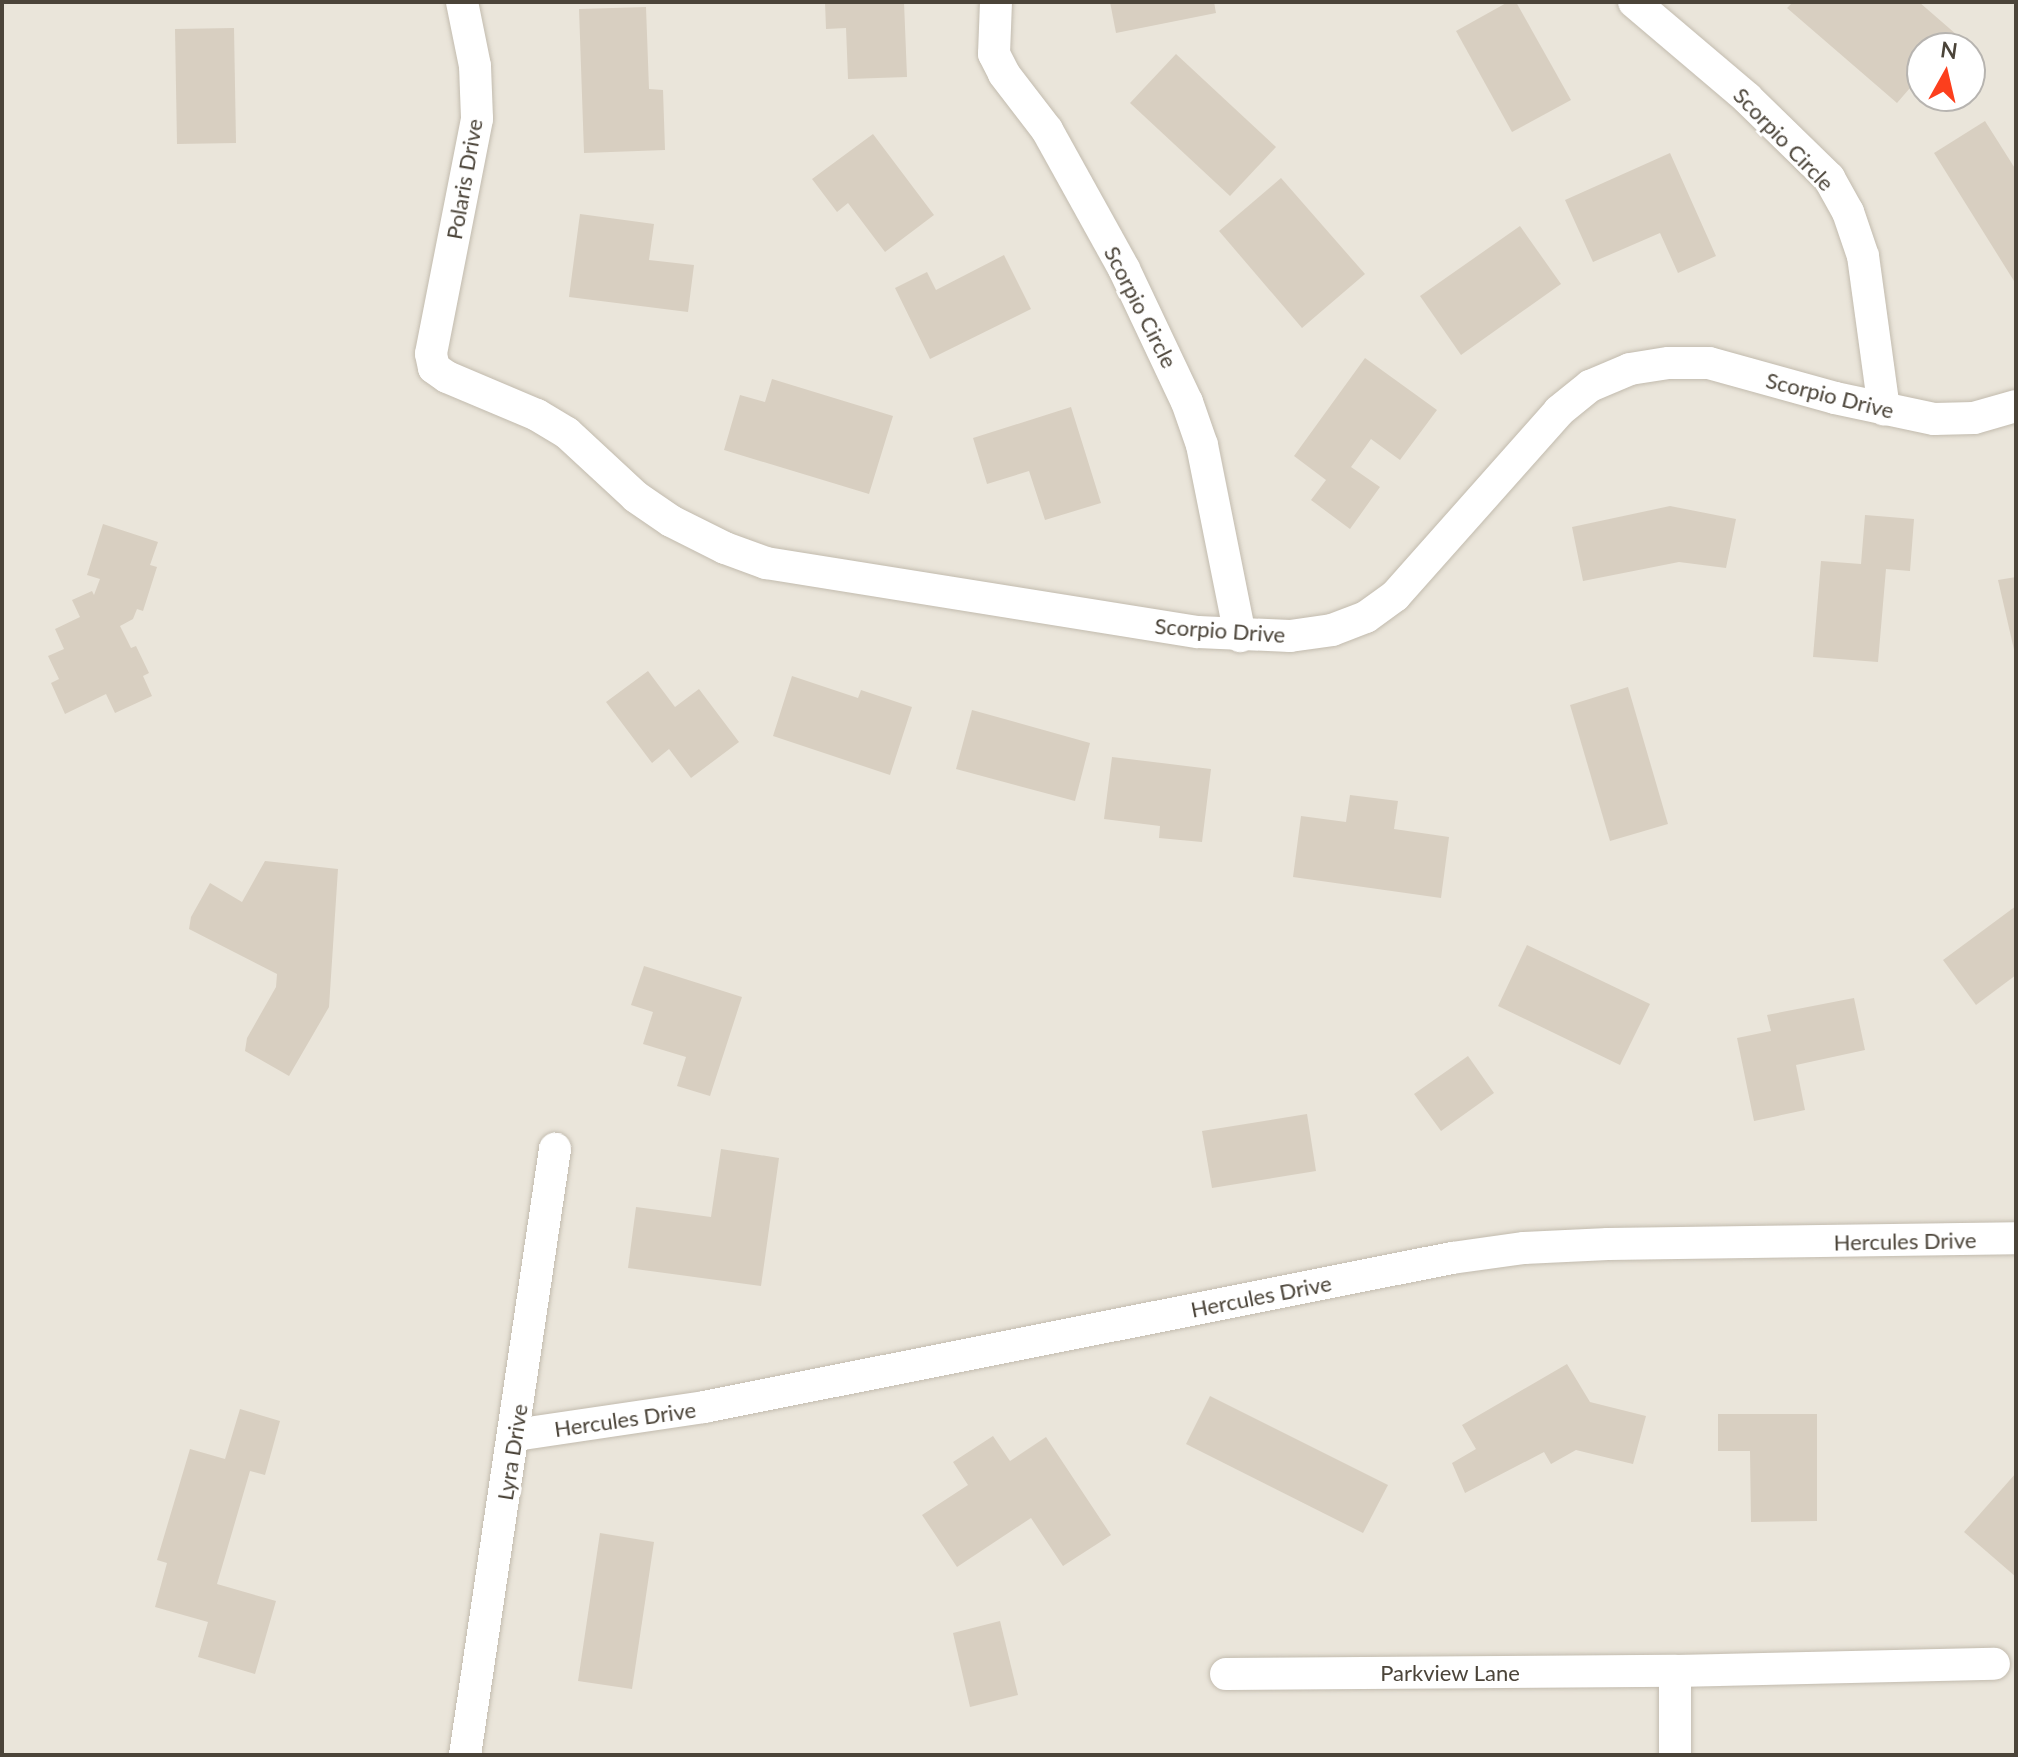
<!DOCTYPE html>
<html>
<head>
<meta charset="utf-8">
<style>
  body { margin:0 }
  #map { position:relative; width:2018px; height:1757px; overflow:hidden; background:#f6f3ec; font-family:Lato,sans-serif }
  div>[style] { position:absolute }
  .residential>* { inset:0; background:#eae5da }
  .building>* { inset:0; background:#d8cfc1 }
  .roads { filter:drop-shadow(0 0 2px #c2bbae) drop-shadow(0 0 2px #c2bbae) }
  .minor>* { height:32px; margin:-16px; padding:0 16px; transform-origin:16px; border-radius:16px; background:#fff }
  span { translate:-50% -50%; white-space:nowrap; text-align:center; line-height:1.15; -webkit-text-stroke:6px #fff; paint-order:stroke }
  .street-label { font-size:22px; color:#4b4439 }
  .frame { position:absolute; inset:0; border:4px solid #4b4439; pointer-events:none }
  .north { position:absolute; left:1906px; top:32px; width:80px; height:80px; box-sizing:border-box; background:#fff; border:2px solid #b7b4b0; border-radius:50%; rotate:8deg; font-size:22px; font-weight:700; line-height:32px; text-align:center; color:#4b4439 }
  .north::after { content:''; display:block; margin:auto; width:28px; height:36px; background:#fc3f1d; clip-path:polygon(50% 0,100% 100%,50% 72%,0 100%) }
</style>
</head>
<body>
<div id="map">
  <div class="residential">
    <div style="clip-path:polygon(evenodd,2px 2px,2016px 2px,2016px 1755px,2px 1755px,2px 2px,1922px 48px,1970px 48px,1970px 96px,1922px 96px,1922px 48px)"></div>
  </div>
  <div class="building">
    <div style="clip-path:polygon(825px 2px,904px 2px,907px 77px,848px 79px,846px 28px,826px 29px)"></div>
    <div style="clip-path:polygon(1110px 2px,1214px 2px,1216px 13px,1116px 33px)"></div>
    <div style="clip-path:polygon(1508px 2px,1516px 2px,1571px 100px,1512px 132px,1456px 31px)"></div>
    <div style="clip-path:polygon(1793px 2px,1919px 2px,1957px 35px,1945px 48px,1922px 48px,1922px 74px,1897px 103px,1787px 8px)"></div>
    <div style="clip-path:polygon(646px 7px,649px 89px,663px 90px,665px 150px,584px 153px,579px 9px)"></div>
    <div style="clip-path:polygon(234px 28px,236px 143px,177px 144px,175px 29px)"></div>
    <div style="clip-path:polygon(1176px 54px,1276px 147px,1230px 196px,1130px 103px)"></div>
    <div style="clip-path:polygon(1985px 121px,2016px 170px,2014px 281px,1934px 153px)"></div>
    <div style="clip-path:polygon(873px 134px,934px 215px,885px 252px,848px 203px,837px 212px,812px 179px)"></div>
    <div style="clip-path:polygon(1670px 153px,1716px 256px,1678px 273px,1660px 233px,1593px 262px,1565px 200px)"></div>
    <div style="clip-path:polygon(1281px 178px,1365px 274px,1302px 328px,1219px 231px)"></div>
    <div style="clip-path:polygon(580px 214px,654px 224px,649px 260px,694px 265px,688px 312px,569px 297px)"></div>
    <div style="clip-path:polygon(1520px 226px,1561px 284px,1461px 355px,1420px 296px)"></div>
    <div style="clip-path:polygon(1004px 255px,1031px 309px,930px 359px,895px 288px,927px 272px,936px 290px)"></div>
    <div style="clip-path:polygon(1365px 358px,1437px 410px,1400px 460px,1371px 439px,1351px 467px,1380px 487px,1350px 529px,1311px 500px,1326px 480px,1294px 456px)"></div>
    <div style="clip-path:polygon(772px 379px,893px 416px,869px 494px,724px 450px,740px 395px,765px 402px)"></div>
    <div style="clip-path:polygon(1071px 407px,1101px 503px,1045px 520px,1029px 471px,987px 484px,973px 438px)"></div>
    <div style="clip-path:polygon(1670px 506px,1736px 519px,1726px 568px,1679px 562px,1583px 581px,1572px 527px)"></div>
    <div style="clip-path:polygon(1865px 515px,1914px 519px,1910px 571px,1886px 569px,1878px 662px,1813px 657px,1821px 561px,1861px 564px)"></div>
    <div style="clip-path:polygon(103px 524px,158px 542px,150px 565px,157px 567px,143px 611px,137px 609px,133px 619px,120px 626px,131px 648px,136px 646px,149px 673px,143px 676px,152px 696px,115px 713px,106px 694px,65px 714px,51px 683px,59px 679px,48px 656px,64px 649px,55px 629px,80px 617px,72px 600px,92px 591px,94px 595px,100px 579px,87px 575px)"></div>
    <div style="clip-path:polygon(2016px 577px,2016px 653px,2015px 654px,1998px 580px)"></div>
    <div style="clip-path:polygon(648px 671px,675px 707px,699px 689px,739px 742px,691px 778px,669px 749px,652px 763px,606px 702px)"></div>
    <div style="clip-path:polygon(792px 676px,858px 698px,861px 690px,912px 707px,890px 775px,773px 736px)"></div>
    <div style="clip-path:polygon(1628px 687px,1668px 824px,1610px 841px,1570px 705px)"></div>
    <div style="clip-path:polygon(972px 710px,1090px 743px,1075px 801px,956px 769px)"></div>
    <div style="clip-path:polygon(1112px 757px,1211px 769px,1202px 842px,1159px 838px,1160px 826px,1104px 819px)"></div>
    <div style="clip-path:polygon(1350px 795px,1398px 801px,1394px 829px,1449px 837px,1441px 898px,1293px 877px,1301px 816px,1346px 822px)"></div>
    <div style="clip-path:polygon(265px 861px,338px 869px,329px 1007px,289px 1076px,245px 1051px,247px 1038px,276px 987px,277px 974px,189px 929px,191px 917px,210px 883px,242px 902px)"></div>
    <div style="clip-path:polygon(2016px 906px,2016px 975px,1976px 1005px,1943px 960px)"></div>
    <div style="clip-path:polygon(1527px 945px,1650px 1004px,1620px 1065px,1498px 1006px)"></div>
    <div style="clip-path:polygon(644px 966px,742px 997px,710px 1096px,677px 1086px,686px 1057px,643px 1044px,653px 1012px,631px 1005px)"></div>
    <div style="clip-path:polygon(1854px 998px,1865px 1050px,1796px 1065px,1805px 1110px,1754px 1121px,1737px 1038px,1771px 1031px,1767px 1015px)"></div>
    <div style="clip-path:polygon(1468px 1056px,1494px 1093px,1441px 1131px,1414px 1094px)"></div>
    <div style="clip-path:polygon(1307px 1114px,1316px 1171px,1212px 1188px,1202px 1131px)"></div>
    <div style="clip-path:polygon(721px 1149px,779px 1158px,761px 1286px,628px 1268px,636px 1207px,711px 1217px)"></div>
    <div style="clip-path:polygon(1567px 1364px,1590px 1402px,1646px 1416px,1633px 1464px,1576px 1450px,1551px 1464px,1544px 1452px,1465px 1493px,1452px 1463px,1476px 1449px,1462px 1425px)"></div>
    <div style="clip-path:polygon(1210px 1396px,1388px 1485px,1363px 1533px,1186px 1444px)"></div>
    <div style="clip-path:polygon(240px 1409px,280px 1421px,265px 1475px,250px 1471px,217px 1584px,276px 1601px,255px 1674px,198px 1657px,208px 1622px,155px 1607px,167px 1563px,157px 1560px,190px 1449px,225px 1459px)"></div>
    <div style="clip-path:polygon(1718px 1414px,1817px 1414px,1817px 1521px,1751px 1522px,1750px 1451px,1718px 1451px)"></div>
    <div style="clip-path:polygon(993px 1436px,1010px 1461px,1046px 1437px,1111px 1535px,1063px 1566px,1031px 1518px,957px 1567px,922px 1515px,968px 1485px,953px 1462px)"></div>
    <div style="clip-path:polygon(2016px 1473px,2016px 1577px,1964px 1532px)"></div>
    <div style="clip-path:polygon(600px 1533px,654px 1542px,632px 1689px,578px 1681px)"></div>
    <div style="clip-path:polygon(1000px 1621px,1018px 1695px,970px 1707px,953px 1633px)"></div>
  </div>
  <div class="roads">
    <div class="minor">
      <div style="left:462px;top:2px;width:65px;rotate:78.5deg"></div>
      <div style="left:475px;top:66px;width:53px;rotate:87.8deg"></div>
      <div style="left:477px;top:119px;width:239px;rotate:101.1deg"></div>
      <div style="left:431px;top:354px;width:14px;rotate:78deg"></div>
      <div style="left:434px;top:368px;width:16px;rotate:35deg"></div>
      <div style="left:447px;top:377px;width:98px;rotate:22.9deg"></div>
      <div style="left:537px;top:415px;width:35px;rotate:31deg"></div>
      <div style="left:567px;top:433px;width:94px;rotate:42.8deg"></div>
      <div style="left:636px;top:497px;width:42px;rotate:34.4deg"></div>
      <div style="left:671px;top:521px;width:60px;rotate:26.6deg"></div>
      <div style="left:725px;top:548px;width:44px;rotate:20.1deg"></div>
      <div style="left:766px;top:563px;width:437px;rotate:9.1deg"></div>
      <div style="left:1198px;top:632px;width:92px;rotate:2.5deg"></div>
      <div style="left:1290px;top:636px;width:42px;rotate:-8.1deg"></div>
      <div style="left:1332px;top:630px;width:36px;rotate:-21deg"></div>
      <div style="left:1366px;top:617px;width:36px;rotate:-36deg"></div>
      <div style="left:1395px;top:596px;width:247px;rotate:-48.4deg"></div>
      <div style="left:1559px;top:411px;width:40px;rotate:-39deg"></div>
      <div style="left:1590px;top:386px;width:43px;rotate:-23deg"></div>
      <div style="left:1630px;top:369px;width:39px;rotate:-9deg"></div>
      <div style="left:1669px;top:363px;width:40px"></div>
      <div style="left:1709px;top:363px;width:131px;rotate:15.5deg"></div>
      <div style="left:1835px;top:398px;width:101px;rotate:12deg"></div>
      <div style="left:1934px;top:419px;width:40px;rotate:-1.4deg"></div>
      <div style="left:1974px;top:418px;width:44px;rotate:-15.9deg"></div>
      <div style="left:996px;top:2px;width:52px;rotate:92.2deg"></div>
      <div style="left:994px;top:54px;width:22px;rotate:63deg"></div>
      <div style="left:1004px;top:74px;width:71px;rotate:52.5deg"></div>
      <div style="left:1047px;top:130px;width:159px;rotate:61deg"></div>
      <div style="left:1124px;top:269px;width:147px;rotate:64.7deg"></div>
      <div style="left:1187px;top:402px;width:46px;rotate:70.8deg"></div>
      <div style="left:1202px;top:445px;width:195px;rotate:78.7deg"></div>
      <div style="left:1634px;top:2px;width:148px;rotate:40.3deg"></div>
      <div style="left:1747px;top:98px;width:115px;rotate:44.3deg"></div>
      <div style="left:1829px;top:178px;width:39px;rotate:61deg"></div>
      <div style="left:1848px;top:212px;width:46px;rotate:71.2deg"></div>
      <div style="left:1863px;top:256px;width:155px;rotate:82.2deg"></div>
      <div style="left:515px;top:1435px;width:191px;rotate:-8.4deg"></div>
      <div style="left:704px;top:1407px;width:763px;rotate:-11.27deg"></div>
      <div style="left:1452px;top:1258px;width:73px;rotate:-7.9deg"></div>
      <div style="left:1524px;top:1248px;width:84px;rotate:-2.7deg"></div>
      <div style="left:1608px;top:1244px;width:408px;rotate:-0.8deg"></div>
      <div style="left:1226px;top:1674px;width:449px;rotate:-0.4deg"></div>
      <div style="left:1675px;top:1671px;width:319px;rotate:-1.3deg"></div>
      <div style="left:465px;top:1755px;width:613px;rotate:-81.55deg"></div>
      <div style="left:1675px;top:1755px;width:84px;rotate:-90deg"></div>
    </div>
  </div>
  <div class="street-label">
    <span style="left:1784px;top:139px;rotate:46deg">Scorpio Circle</span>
    <span style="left:464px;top:179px;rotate:-80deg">Polaris Drive</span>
    <span style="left:1141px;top:307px;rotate:63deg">Scorpio Circle</span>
    <span style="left:1830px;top:395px;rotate:14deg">Scorpio Drive</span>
    <span style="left:1220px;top:630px;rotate:4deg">Scorpio Drive</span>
    <span style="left:1905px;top:1241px;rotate:-1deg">Hercules Drive</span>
    <span style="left:1261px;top:1296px;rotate:-11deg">Hercules Drive</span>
    <span style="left:625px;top:1419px;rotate:-8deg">Hercules Drive</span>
    <span style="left:512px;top:1452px;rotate:-81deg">Lyra Drive</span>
    <span style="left:1450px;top:1673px">Parkview Lane</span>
  </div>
  <div class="frame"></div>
  <div class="north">N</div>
</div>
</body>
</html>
